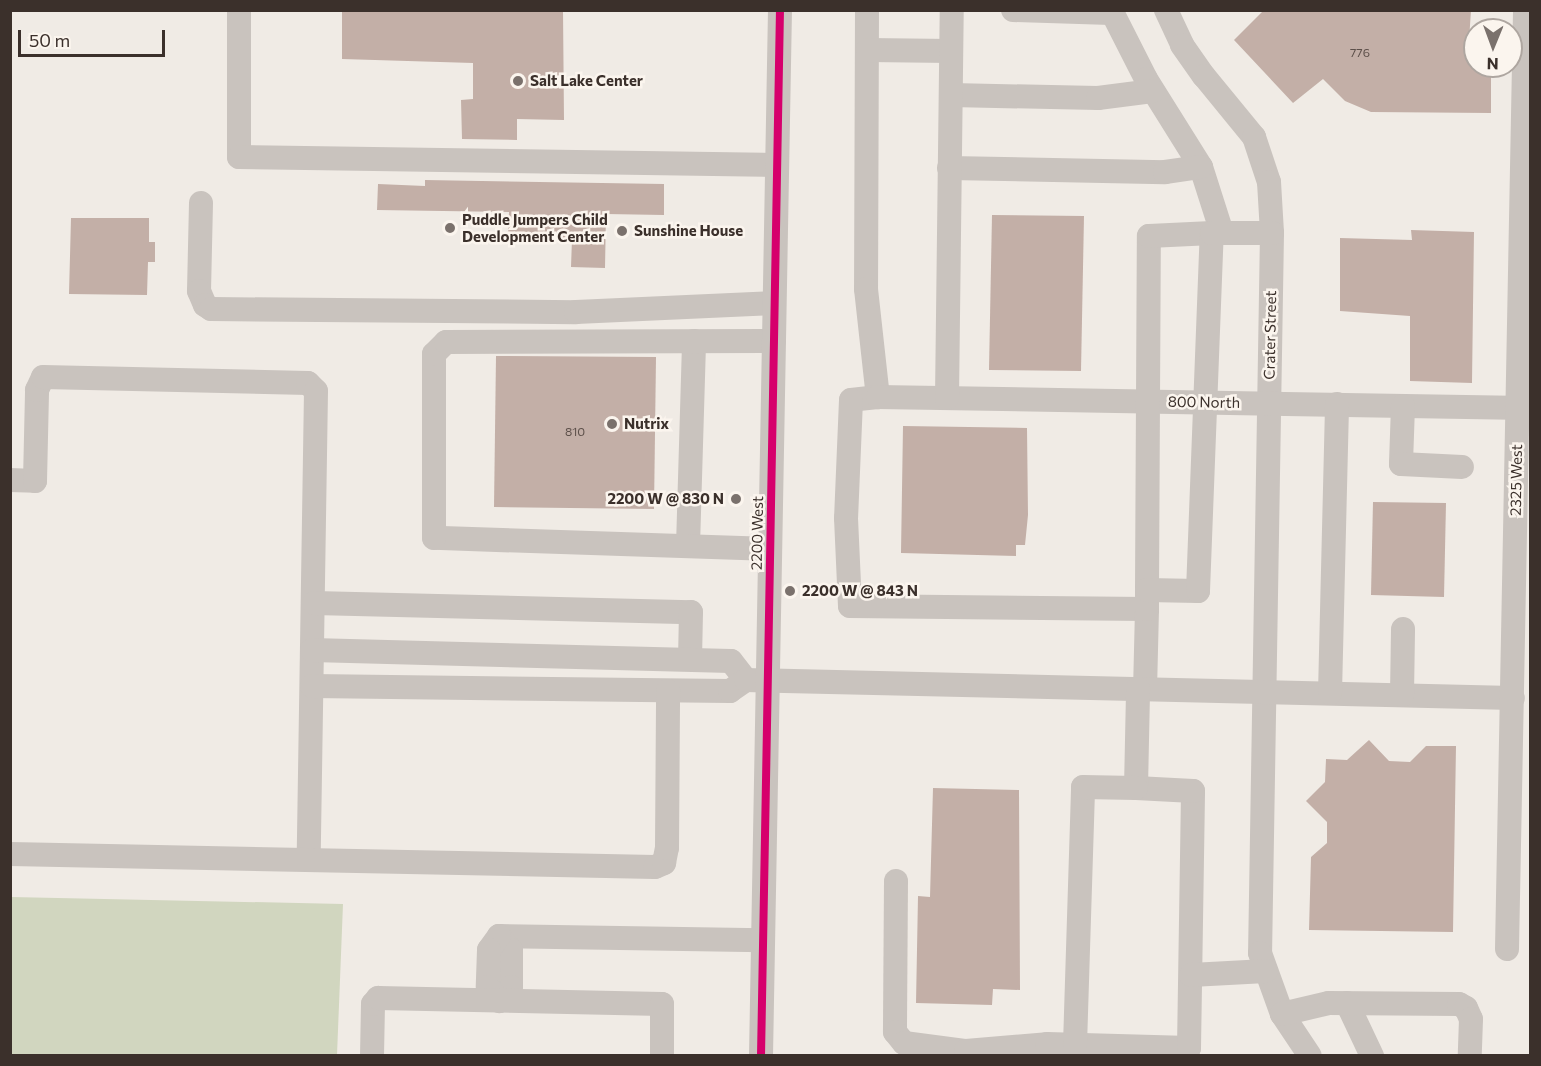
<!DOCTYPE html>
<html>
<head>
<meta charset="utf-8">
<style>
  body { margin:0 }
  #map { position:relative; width:1541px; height:1066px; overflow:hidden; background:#f0ebe5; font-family:Commissioner,sans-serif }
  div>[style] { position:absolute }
  .green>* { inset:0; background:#d1d6bf }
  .building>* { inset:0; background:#c3afa7 }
  .minor>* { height:24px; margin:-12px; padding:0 12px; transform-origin:12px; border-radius:12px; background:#c9c3be }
  .cycleway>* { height:8px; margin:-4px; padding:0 4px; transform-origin:4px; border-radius:4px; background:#d6006c }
  .dots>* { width:16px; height:16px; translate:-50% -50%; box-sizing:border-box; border:3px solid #fbf5ee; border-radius:50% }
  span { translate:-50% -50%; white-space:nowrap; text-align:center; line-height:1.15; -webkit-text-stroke:5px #fbf5ee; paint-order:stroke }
  .number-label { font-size:12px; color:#5d504a }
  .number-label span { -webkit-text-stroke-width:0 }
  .poi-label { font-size:15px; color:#3b302b; font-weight:700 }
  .left { translate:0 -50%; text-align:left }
  .right { translate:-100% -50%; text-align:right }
  .street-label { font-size:15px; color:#3b302b }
  .frame { position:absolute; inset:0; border:12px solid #3b302b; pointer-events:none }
  .north { position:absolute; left:1463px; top:18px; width:60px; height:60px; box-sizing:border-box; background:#fbf5ee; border:2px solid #aea6a0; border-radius:50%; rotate:181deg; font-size:16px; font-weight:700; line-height:24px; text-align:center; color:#3b302b }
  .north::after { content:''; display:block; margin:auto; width:21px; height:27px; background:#7a716c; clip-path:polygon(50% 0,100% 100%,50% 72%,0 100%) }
  .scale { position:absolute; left:18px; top:30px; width:147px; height:27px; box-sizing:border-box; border:3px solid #3b302b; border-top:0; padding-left:8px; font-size:18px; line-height:21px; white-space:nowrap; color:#3b302b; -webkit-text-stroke:4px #fbf5ee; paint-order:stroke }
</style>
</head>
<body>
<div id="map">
  <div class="green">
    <div style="clip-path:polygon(11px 897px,343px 904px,337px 1055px,11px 1055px)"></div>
  </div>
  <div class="building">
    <div style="clip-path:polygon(342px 10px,563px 10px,564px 120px,517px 119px,517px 140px,462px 139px,461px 100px,473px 99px,473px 63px,342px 59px)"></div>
    <div style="clip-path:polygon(1264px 10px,1471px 10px,1469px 41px,1475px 40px,1475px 66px,1491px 70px,1491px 113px,1371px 112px,1345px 101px,1323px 79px,1293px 103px,1234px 40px)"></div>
    <div style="clip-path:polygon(425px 180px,664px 184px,664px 215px,606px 214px,605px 268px,571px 267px,572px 239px,508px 238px,509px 212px,377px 210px,378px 184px,425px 186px)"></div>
    <div style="clip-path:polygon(992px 215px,1084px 216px,1081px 371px,989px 370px)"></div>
    <div style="clip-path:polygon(71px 218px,149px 218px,149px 242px,155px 242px,155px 262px,148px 262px,147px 295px,69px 294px)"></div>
    <div style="clip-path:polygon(1411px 230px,1474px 232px,1472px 383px,1410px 381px,1410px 316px,1340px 311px,1340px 238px,1412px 240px)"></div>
    <div style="clip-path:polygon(496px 356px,656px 357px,654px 509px,494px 507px)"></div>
    <div style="clip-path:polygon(903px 426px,1027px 428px,1028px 515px,1025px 545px,1016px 545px,1016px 556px,901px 553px)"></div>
    <div style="clip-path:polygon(1373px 502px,1446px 503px,1444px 597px,1371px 595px)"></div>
    <div style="clip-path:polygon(1369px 740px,1389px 761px,1410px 762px,1426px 746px,1456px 746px,1453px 932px,1309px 930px,1311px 857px,1327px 843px,1327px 822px,1306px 801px,1325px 782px,1326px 759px,1347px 760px)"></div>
    <div style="clip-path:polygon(933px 788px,1019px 790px,1020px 990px,993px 989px,992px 1005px,916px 1003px,918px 896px,930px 897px)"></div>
  </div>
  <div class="minor">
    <div style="left:239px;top:10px;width:147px;rotate:90deg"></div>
    <div style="left:239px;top:157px;width:538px;rotate:0.85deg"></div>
    <div style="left:867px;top:10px;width:279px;rotate:90.2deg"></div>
    <div style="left:866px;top:289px;width:109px;rotate:83.7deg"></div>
    <div style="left:878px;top:397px;width:27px;rotate:174deg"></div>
    <div style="left:851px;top:400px;width:118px;rotate:92.4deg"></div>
    <div style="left:846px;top:518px;width:88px;rotate:87.4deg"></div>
    <div style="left:850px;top:606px;width:297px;rotate:0.6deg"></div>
    <div style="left:1147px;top:609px;width:80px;rotate:91.4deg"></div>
    <div style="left:1013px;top:10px;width:98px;rotate:1.8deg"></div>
    <div style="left:1111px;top:10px;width:77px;rotate:63.1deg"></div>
    <div style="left:1146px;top:79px;width:104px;rotate:58deg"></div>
    <div style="left:1201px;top:167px;width:69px;rotate:72.3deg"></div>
    <div style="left:1166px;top:10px;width:38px;rotate:65deg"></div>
    <div style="left:1182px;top:45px;width:38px;rotate:55deg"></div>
    <div style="left:1204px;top:76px;width:79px;rotate:50.7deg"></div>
    <div style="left:1254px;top:137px;width:47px;rotate:71.6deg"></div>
    <div style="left:1269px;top:182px;width:51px;rotate:86.6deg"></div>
    <div style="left:1272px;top:233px;width:720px;rotate:90.95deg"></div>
    <div style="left:1260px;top:953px;width:65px;rotate:70.2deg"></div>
    <div style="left:1282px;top:1014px;width:50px;rotate:56.3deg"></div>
    <div style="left:868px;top:50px;width:83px;rotate:0.7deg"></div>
    <div style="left:951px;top:95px;width:147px;rotate:1.2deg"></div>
    <div style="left:1098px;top:98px;width:55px;rotate:-7.3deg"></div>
    <div style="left:949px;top:168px;width:216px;rotate:1.1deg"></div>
    <div style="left:1165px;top:172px;width:36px;rotate:-8deg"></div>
    <div style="left:201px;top:203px;width:88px;rotate:91.3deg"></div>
    <div style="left:199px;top:291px;width:15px;rotate:67deg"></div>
    <div style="left:205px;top:305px;width:7px;rotate:34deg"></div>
    <div style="left:211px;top:309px;width:365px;rotate:0.5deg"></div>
    <div style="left:576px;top:312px;width:198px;rotate:-2.6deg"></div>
    <div style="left:878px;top:397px;width:652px;rotate:0.97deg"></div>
    <div style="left:947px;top:398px;width:388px;rotate:-89.3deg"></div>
    <div style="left:1403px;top:406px;width:58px;rotate:92deg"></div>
    <div style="left:1401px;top:464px;width:61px;rotate:2.8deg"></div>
    <div style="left:10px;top:480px;width:25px;rotate:2deg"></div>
    <div style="left:35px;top:481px;width:91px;rotate:-88.7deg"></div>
    <div style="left:37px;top:390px;width:14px;rotate:-65deg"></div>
    <div style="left:43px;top:377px;width:265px;rotate:1.3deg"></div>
    <div style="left:308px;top:383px;width:11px;rotate:45deg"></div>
    <div style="left:316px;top:391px;width:467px;rotate:90.9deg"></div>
    <div style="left:688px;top:546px;width:205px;rotate:-88.3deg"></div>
    <div style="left:770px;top:549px;width:336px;rotate:-178.1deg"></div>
    <div style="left:434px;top:538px;width:184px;rotate:-90deg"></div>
    <div style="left:434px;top:354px;width:17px;rotate:-45deg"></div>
    <div style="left:446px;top:342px;width:328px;rotate:-0.2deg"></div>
    <div style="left:1147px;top:590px;width:354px;rotate:-89.7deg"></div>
    <div style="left:1149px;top:236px;width:63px;rotate:-2.7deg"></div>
    <div style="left:314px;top:603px;width:377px;rotate:1.4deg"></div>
    <div style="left:691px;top:612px;width:47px;rotate:91.2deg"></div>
    <div style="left:1147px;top:609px;width:19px;rotate:-90deg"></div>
    <div style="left:1147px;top:590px;width:51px;rotate:1.1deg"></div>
    <div style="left:1198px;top:591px;width:358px;rotate:-87.8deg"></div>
    <div style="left:1212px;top:233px;width:60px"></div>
    <div style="left:312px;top:650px;width:419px;rotate:1.5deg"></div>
    <div style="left:731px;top:661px;width:24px;rotate:52deg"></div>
    <div style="left:312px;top:686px;width:418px;rotate:0.7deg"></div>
    <div style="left:730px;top:691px;width:19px;rotate:-35deg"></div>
    <div style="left:746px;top:680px;width:767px;rotate:1.34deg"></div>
    <div style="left:1330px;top:693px;width:289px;rotate:-88.6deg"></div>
    <div style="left:1402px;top:695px;width:66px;rotate:-89.1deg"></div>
    <div style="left:10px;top:854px;width:645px;rotate:1.15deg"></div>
    <div style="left:655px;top:867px;width:10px;rotate:-24deg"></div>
    <div style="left:664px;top:863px;width:15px;rotate:-79deg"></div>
    <div style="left:667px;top:848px;width:157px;rotate:-89.6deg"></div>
    <div style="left:896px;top:881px;width:151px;rotate:90.4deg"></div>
    <div style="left:895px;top:1032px;width:14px;rotate:51deg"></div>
    <div style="left:904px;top:1043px;width:63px;rotate:7.4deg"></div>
    <div style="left:966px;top:1051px;width:81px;rotate:-4.9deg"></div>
    <div style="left:1047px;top:1044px;width:142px;rotate:1.6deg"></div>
    <div style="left:1189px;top:1048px;width:257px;rotate:-89.1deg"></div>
    <div style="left:1193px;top:791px;width:57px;rotate:-177deg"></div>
    <div style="left:1136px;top:788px;width:99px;rotate:-88.8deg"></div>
    <div style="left:499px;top:936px;width:264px;rotate:0.9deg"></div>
    <div style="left:499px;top:936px;width:18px;rotate:49deg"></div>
    <div style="left:511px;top:950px;width:37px;rotate:90deg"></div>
    <div style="left:511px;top:987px;width:18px;rotate:131deg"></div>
    <div style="left:499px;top:936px;width:17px;rotate:126deg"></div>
    <div style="left:489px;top:950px;width:37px;rotate:92deg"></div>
    <div style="left:488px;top:987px;width:18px;rotate:52deg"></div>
    <div style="left:1507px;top:949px;width:939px;rotate:-88.9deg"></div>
    <div style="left:1191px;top:975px;width:75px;rotate:-3.1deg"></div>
    <div style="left:1347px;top:1003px;width:59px;rotate:64.7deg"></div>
    <div style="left:1282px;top:1014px;width:48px;rotate:-13.2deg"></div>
    <div style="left:1329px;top:1003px;width:130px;rotate:0.4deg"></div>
    <div style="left:1459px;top:1004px;width:8px;rotate:30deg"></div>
    <div style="left:1466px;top:1008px;width:12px;rotate:66deg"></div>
    <div style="left:1471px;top:1019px;width:37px;rotate:92deg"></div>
    <div style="left:1075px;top:1045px;width:258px;rotate:-88.2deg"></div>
    <div style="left:1083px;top:787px;width:53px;rotate:1.1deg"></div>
    <div style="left:372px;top:1056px;width:52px;rotate:-88.9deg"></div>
    <div style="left:373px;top:1004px;width:8px;rotate:-50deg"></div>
    <div style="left:378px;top:998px;width:284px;rotate:1.2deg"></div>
    <div style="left:662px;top:1004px;width:52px;rotate:90deg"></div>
    <div style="left:761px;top:1056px;width:1046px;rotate:-88.96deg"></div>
  </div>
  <div class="cycleway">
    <div style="left:761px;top:1056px;width:1046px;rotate:-88.96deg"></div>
  </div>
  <div class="dots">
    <div style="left:518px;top:81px;background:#7a716c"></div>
    <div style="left:450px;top:228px;background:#7a716c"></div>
    <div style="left:622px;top:231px;background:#7a716c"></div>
    <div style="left:612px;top:424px;background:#7a716c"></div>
    <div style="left:736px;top:499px;background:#7a716c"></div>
    <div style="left:790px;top:591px;background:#7a716c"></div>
  </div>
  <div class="number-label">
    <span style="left:1360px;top:53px">776</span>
    <span style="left:575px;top:432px">810</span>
  </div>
  <div class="poi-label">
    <span class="left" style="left:530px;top:81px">Salt Lake Center</span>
    <span class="left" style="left:462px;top:228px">Puddle Jumpers Child<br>Development Center</span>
    <span class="left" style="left:634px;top:231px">Sunshine House</span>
    <span class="left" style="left:624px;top:424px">Nutrix</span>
    <span class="right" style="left:724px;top:499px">2200 W @ 830 N</span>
    <span class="left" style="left:802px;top:591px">2200 W @ 843 N</span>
  </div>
  <div class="street-label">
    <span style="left:1270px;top:335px;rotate:-89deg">Crater Street</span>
    <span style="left:1204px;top:402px;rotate:1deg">800 North</span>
    <span style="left:1516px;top:480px;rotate:-89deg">2325 West</span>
    <span style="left:757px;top:533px;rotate:-89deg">2200 West</span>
  </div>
  <div class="frame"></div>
  <div class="north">N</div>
  <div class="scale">50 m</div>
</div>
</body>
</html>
